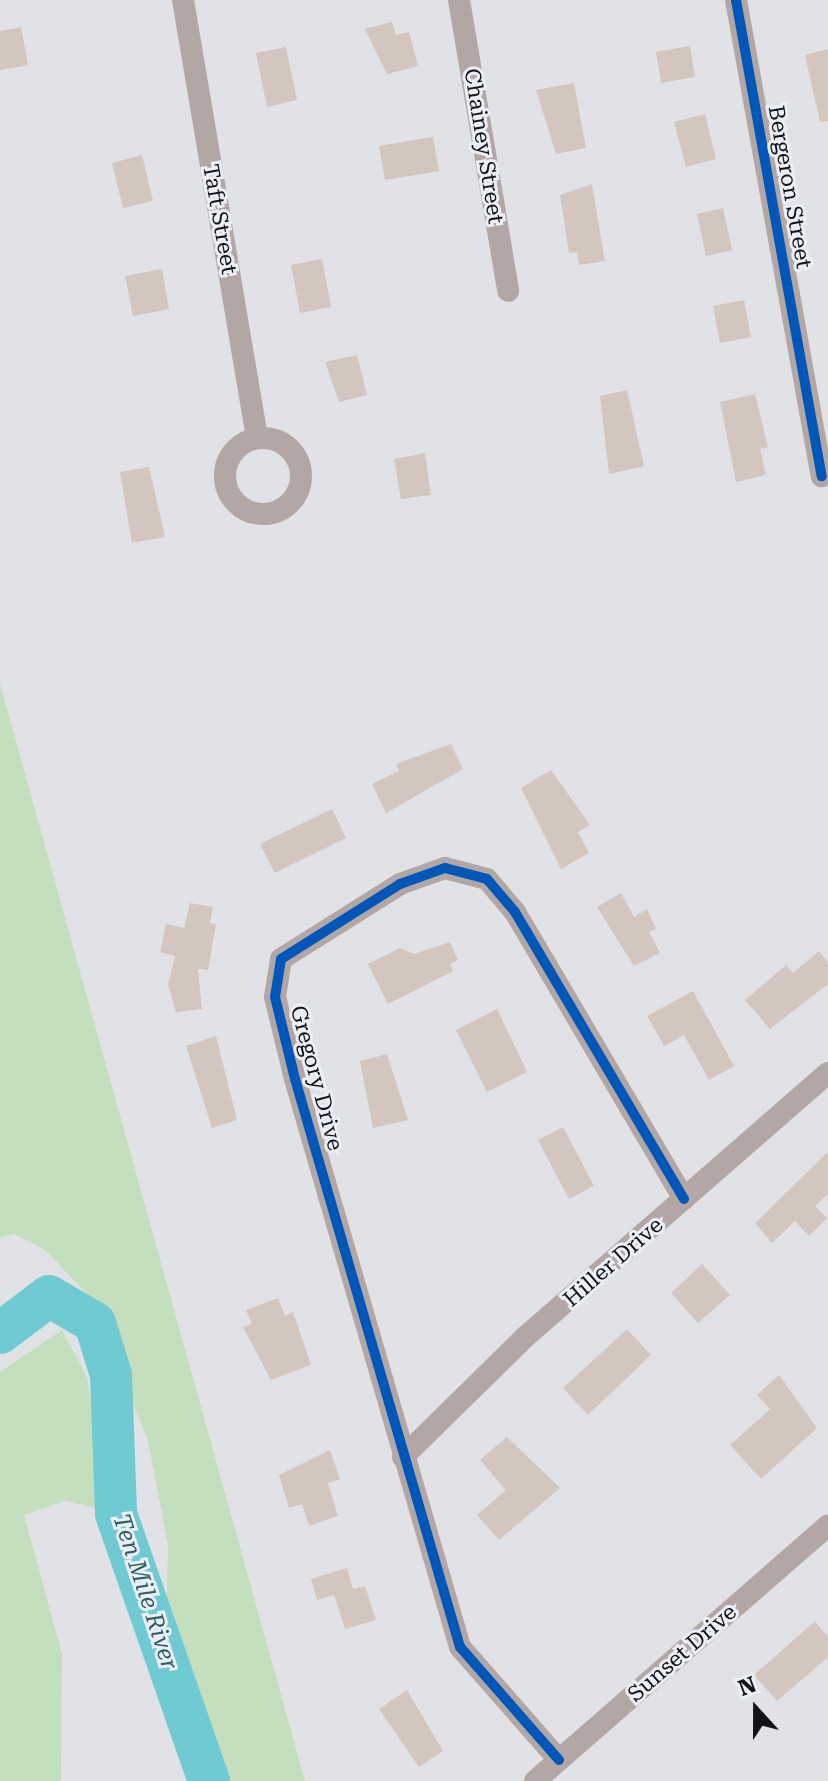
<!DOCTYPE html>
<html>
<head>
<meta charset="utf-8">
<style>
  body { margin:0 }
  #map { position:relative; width:828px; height:1781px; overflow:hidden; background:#e1e2e6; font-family:"Roboto Serif",serif }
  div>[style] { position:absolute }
  .green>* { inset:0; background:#c4dfbd }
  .river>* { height:42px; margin:-21px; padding:0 21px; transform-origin:21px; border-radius:21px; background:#70cad2 }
  .building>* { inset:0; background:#d3c6be }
  .street>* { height:22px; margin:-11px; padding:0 11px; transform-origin:11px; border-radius:11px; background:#b3a7a5 }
  .street>.ring { margin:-11px; padding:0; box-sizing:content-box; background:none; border:22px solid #b3a7a5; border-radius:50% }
  .cycleway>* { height:10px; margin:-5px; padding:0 5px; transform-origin:5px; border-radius:5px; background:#0057b8 }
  span { translate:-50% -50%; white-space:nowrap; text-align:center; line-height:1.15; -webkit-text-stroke:6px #eceef5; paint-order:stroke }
  .street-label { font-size:22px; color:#131417 }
  .water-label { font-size:24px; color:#2d6065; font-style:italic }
  .north { position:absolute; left:716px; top:1669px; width:80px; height:80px; -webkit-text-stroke:6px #eceef5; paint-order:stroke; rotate:339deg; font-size:22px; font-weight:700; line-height:32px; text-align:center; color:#131417 }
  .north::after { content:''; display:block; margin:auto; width:28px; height:36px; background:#131417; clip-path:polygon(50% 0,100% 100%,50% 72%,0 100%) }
</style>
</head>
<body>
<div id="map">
  <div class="green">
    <div style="clip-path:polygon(0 684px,305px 1781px,226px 1781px,166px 1640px,168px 1545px,148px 1440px,88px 1295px,45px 1250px,15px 1234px,0 1237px)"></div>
    <div style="clip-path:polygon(62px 1330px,87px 1377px,107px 1510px,65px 1501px,24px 1515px,62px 1654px,61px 1781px,0 1781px,0 1372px)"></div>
  </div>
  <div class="river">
    <div style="left:0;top:1333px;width:61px;rotate:-37.1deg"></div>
    <div style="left:49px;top:1296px;width:53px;rotate:30.4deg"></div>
    <div style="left:95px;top:1323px;width:54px;rotate:72.9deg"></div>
    <div style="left:111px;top:1375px;width:139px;rotate:87.9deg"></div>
    <div style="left:116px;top:1514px;width:283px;rotate:70.8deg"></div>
  </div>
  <div class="building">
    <div style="clip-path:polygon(392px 22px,396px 35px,409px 32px,418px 66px,387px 74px,365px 29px)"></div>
    <div style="clip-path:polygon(21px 27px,28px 65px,0 70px,0 31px)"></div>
    <div style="clip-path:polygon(690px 46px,695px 77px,661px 83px,656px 52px)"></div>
    <div style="clip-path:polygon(286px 47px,297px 100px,267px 107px,256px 53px)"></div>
    <div style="clip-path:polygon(828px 49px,828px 121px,820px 122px,805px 55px)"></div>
    <div style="clip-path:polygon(574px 83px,586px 148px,556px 154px,536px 90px)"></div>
    <div style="clip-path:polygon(705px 114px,716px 159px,686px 167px,674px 122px)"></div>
    <div style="clip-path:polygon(433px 137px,439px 171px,385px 180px,379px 146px)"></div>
    <div style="clip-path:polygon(142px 155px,153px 201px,123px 208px,112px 163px)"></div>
    <div style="clip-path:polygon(592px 184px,605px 261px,579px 265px,577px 252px,569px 253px,560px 195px)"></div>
    <div style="clip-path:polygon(723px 208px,732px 250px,706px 256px,697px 214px)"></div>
    <div style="clip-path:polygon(322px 259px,331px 307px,300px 313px,291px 265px)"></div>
    <div style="clip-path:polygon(162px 269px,169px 309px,133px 316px,125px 276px)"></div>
    <div style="clip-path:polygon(744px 300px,751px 337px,720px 343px,713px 306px)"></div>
    <div style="clip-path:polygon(357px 355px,367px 395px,339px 402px,325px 362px)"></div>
    <div style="clip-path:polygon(627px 390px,644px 466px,609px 474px,600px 396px)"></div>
    <div style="clip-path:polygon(755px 394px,768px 447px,760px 449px,766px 475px,736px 482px,720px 402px)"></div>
    <div style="clip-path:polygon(425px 453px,431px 495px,401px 499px,394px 459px)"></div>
    <div style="clip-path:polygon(149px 467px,165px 537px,132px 543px,120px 472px)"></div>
    <div style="clip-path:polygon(451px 744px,463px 769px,386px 813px,372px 784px,399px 771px,396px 764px)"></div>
    <div style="clip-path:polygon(551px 770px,590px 825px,578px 832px,589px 853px,561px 869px,521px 788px)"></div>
    <div style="clip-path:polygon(332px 809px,346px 838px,275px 873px,260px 844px)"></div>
    <div style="clip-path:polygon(621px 893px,634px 917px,647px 909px,656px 929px,649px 932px,660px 953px,634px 966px,597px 907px)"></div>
    <div style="clip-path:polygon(190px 903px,213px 907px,210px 923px,216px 924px,208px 970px,198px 969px,202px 1009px,176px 1012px,168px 985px,175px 956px,160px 952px,166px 924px,184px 928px)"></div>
    <div style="clip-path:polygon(450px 942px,458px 960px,450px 964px,453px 971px,388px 1004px,368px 964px,400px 948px,414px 954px)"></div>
    <div style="clip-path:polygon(819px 951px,828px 962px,828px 984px,770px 1029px,745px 1000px,786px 965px,793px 973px)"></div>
    <div style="clip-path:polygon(693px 991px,734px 1066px,709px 1080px,684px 1035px,664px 1046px,647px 1016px)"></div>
    <div style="clip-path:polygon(497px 1009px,527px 1072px,487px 1092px,456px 1030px)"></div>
    <div style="clip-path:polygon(216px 1036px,237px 1120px,212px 1128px,186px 1046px)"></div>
    <div style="clip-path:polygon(387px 1054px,408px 1120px,373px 1128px,360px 1061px)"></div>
    <div style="clip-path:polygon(563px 1127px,594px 1186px,569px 1199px,538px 1140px)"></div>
    <div style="clip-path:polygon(828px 1152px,828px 1194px,815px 1206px,827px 1218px,809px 1236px,795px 1221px,772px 1243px,755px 1223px)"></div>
    <div style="clip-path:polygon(702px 1264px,730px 1295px,698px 1323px,671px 1293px)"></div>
    <div style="clip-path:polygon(278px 1298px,285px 1316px,293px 1312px,311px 1365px,271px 1380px,243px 1327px,252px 1324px,246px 1310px)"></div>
    <div style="clip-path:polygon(627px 1329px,651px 1355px,588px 1415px,563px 1388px)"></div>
    <div style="clip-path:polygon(779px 1375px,817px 1428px,761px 1479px,730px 1445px,770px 1409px,757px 1395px)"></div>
    <div style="clip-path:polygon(507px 1437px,560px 1488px,499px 1540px,477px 1515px,506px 1490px,480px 1460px)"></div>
    <div style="clip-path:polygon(330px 1450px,340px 1479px,328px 1483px,338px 1516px,309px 1526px,302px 1504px,289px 1508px,279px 1475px)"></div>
    <div style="clip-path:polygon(347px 1568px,353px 1589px,365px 1586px,376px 1620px,345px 1629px,334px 1595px,317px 1600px,311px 1579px)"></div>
    <div style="clip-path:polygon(815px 1621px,828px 1637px,828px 1657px,777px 1701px,754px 1675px)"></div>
    <div style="clip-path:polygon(407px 1690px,443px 1751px,419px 1767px,379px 1709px)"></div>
  </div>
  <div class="street">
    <div style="left:183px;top:0;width:444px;rotate:80.4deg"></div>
    <div style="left:459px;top:0;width:295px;rotate:80.4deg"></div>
    <div style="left:736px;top:0;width:484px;rotate:79.8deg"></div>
    <div class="ring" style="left:225px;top:438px;width:54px;height:54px"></div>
    <div style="left:403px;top:1457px;width:170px;rotate:-44.5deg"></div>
    <div style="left:524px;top:1338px;width:403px;rotate:-41.1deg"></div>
    <div style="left:559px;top:1760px;width:150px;rotate:-131.2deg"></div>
    <div style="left:460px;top:1647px;width:591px;rotate:-106.2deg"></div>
    <div style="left:295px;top:1079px;width:84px;rotate:-103.7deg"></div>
    <div style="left:275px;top:997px;width:38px;rotate:-81deg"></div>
    <div style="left:281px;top:959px;width:141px;rotate:-32.2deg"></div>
    <div style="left:400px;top:884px;width:48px;rotate:-19.6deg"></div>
    <div style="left:445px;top:868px;width:43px;rotate:14.7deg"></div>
    <div style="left:487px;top:879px;width:43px;rotate:49.7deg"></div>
    <div style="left:515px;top:912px;width:333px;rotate:59.5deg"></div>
    <div style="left:535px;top:1781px;width:389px;rotate:-41.1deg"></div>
  </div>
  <div class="cycleway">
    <div style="left:736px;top:0;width:484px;rotate:79.8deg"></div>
    <div style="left:559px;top:1760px;width:150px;rotate:-131.2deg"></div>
    <div style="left:460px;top:1647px;width:591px;rotate:-106.2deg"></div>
    <div style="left:295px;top:1079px;width:84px;rotate:-103.7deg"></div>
    <div style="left:275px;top:997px;width:38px;rotate:-81deg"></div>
    <div style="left:281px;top:959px;width:141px;rotate:-32.2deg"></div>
    <div style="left:400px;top:884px;width:48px;rotate:-19.6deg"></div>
    <div style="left:445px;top:868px;width:43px;rotate:14.7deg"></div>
    <div style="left:487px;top:879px;width:43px;rotate:49.7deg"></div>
    <div style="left:515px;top:912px;width:333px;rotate:59.5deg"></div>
  </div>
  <div class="street-label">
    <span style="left:484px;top:146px;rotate:81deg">Chainey Street</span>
    <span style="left:790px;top:187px;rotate:80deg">Bergeron Street</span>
    <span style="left:220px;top:219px;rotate:80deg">Taft Street</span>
    <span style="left:317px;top:1078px;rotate:75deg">Gregory Drive</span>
    <span style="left:613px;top:1262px;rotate:-41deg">Hiller Drive</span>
    <span style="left:682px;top:1653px;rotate:-41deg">Sunset Drive</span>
  </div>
  <div class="water-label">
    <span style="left:145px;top:1592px;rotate:72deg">Ten Mile River</span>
  </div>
  <div class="north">N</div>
</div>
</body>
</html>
